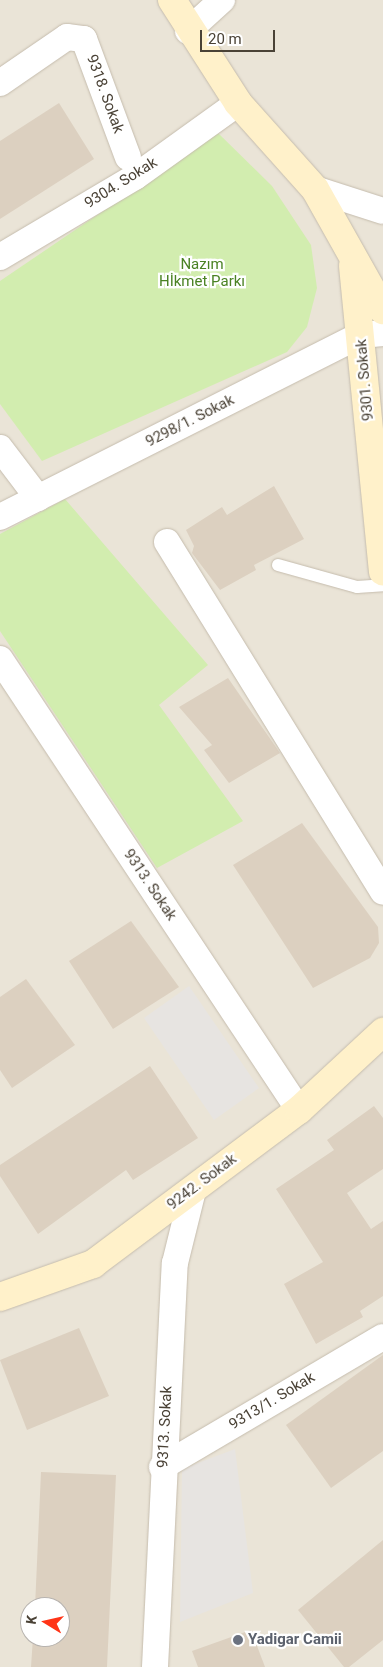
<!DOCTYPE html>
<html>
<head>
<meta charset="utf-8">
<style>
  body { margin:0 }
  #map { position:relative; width:383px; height:1667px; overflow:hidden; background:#f6f2e9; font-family:Roboto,sans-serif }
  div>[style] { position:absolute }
  .residential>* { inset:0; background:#eae4d7 }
  .green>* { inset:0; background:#d2edaf }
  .parking>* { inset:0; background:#e7e4e1 }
  .building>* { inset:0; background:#dcd0c0 }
  .roads { filter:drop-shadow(0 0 1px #c5bcad) drop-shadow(0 0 1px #c5bcad) }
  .lane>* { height:12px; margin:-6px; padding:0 6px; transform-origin:6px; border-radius:6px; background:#fff }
  .street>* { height:26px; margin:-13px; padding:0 13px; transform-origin:13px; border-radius:13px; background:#fff }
  .secondary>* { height:28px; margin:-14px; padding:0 14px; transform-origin:14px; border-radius:14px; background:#fff1ca }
  .dots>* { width:14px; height:14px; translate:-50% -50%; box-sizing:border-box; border:2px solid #fff; border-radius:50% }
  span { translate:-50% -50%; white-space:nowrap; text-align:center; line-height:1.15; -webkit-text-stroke:4.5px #fff; paint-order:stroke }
  .street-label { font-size:15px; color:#4a4236 }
  .park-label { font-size:15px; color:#4a8223 }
  .worship-label { font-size:15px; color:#5b616d; font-weight:700 }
  .left { translate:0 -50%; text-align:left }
  .north { position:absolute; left:20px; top:1597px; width:50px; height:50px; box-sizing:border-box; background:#fff; border:1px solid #b7b3af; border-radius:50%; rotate:279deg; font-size:14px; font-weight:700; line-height:20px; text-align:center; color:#4a4236 }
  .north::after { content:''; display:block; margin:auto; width:18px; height:22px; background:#ff3417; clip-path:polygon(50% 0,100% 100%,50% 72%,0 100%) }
  .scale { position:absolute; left:200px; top:30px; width:75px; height:22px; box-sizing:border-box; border:2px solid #4a4236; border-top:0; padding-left:6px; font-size:15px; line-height:18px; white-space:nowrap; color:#4a4236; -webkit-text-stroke:4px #fff; paint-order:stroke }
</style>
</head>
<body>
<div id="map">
  <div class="residential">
    <div style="clip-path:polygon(evenodd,0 0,383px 0,383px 1667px,0 1667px,0 0,30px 1607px,60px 1607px,60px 1637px,30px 1637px,30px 1607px)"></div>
  </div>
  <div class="green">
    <div style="clip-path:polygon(218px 133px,272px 186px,311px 245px,317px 288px,307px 327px,287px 352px,42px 461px,0 404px,0 281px)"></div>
    <div style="clip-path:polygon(65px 499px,208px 665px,159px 705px,243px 821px,157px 868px,0 631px,0 534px)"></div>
  </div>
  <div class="parking">
    <div style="clip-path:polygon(189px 986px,259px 1088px,214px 1120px,144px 1018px)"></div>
    <div style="clip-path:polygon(235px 1449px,253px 1593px,180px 1622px,182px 1469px)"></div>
  </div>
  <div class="building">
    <div style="clip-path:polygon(59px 103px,94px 159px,0 219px,0 141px)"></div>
    <div style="clip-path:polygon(274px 486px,304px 539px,254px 565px,256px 570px,220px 590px,192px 553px,194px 546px,186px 530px,222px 507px,227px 515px)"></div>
    <div style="clip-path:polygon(228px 678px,280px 753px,229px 783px,204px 750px,212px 745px,179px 707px)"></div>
    <div style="clip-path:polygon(302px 823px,378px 927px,379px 943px,370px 958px,313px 988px,233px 865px)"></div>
    <div style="clip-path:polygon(131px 921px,179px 987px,113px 1029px,69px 961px)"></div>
    <div style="clip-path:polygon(26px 979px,75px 1045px,12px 1088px,0 1070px,0 997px)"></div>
    <div style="clip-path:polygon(150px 1066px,198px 1138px,133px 1180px,126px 1170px,38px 1234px,0 1176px,0 1165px)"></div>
    <div style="clip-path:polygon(374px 1106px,383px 1118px,383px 1169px,347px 1193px,371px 1229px,383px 1221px,383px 1296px,360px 1311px,363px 1317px,316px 1344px,284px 1284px,323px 1262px,276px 1189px,334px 1150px,327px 1140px)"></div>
    <div style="clip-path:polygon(79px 1328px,109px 1396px,27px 1430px,0 1360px)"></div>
    <div style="clip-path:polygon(383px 1355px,383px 1451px,331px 1488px,286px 1425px)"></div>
    <div style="clip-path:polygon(41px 1472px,116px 1475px,107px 1667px,31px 1667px,33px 1637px,60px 1637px,60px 1607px,35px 1607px)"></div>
    <div style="clip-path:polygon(383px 1540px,383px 1640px,349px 1667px,344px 1667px,298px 1610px)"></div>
    <div style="clip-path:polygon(251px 1630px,265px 1667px,198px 1667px,192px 1651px)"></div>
  </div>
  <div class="roads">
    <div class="lane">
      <div style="left:278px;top:565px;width:82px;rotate:15.6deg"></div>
      <div style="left:357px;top:587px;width:26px;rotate:-4deg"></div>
    </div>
    <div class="street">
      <div style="left:188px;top:31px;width:46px;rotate:-42.4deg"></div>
      <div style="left:0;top:83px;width:81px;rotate:-34.5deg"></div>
      <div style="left:67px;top:37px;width:17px;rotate:7deg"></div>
      <div style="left:84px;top:39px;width:126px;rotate:69.6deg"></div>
      <div style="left:315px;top:189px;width:71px;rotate:17.9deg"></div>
      <div style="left:0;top:257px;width:157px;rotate:-30.7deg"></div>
      <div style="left:135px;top:177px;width:127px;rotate:-35.7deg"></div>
      <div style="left:0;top:448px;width:63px;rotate:52.8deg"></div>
      <div style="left:0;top:517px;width:404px;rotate:-26.8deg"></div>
      <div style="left:361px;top:335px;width:22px;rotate:-5deg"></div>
      <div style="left:167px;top:542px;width:411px;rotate:58.3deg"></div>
      <div style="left:0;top:659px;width:541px;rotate:56.46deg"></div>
      <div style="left:162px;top:1467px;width:256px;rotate:-30.5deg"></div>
      <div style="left:155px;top:1667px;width:404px;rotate:-87.2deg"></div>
      <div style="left:175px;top:1263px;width:75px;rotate:-76.1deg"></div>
    </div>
    <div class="secondary">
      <div style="left:172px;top:0;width:122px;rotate:57.3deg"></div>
      <div style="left:238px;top:103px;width:115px;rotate:48.2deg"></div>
      <div style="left:315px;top:189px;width:139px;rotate:60.7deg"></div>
      <div style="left:353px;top:266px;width:307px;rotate:84.4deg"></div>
      <div style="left:0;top:1297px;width:99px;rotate:-19.5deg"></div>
      <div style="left:93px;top:1264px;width:257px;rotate:-36.8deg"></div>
      <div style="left:299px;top:1110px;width:115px;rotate:-42.9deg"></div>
    </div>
  </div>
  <div class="dots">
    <div style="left:238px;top:1640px;background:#6b7280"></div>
  </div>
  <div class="street-label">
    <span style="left:105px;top:94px;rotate:70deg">9318. Sokak</span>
    <span style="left:121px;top:183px;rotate:-32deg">9304. Sokak</span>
    <span style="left:365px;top:380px;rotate:-95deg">9301. Sokak</span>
    <span style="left:190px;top:421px;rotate:-27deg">9298/1. Sokak</span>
    <span style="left:150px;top:885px;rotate:56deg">9313. Sokak</span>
    <span style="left:202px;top:1182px;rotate:-37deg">9242. Sokak</span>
    <span style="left:272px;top:1401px;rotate:-31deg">9313/1. Sokak</span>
    <span style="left:165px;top:1427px;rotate:-87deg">9313. Sokak</span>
  </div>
  <div class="park-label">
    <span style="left:202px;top:273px">Nazım<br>Hİkmet Parkı</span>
  </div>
  <div class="worship-label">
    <span class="left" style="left:248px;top:1640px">Yadigar Camii</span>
  </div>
  <div class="north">K</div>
  <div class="scale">20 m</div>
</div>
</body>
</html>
